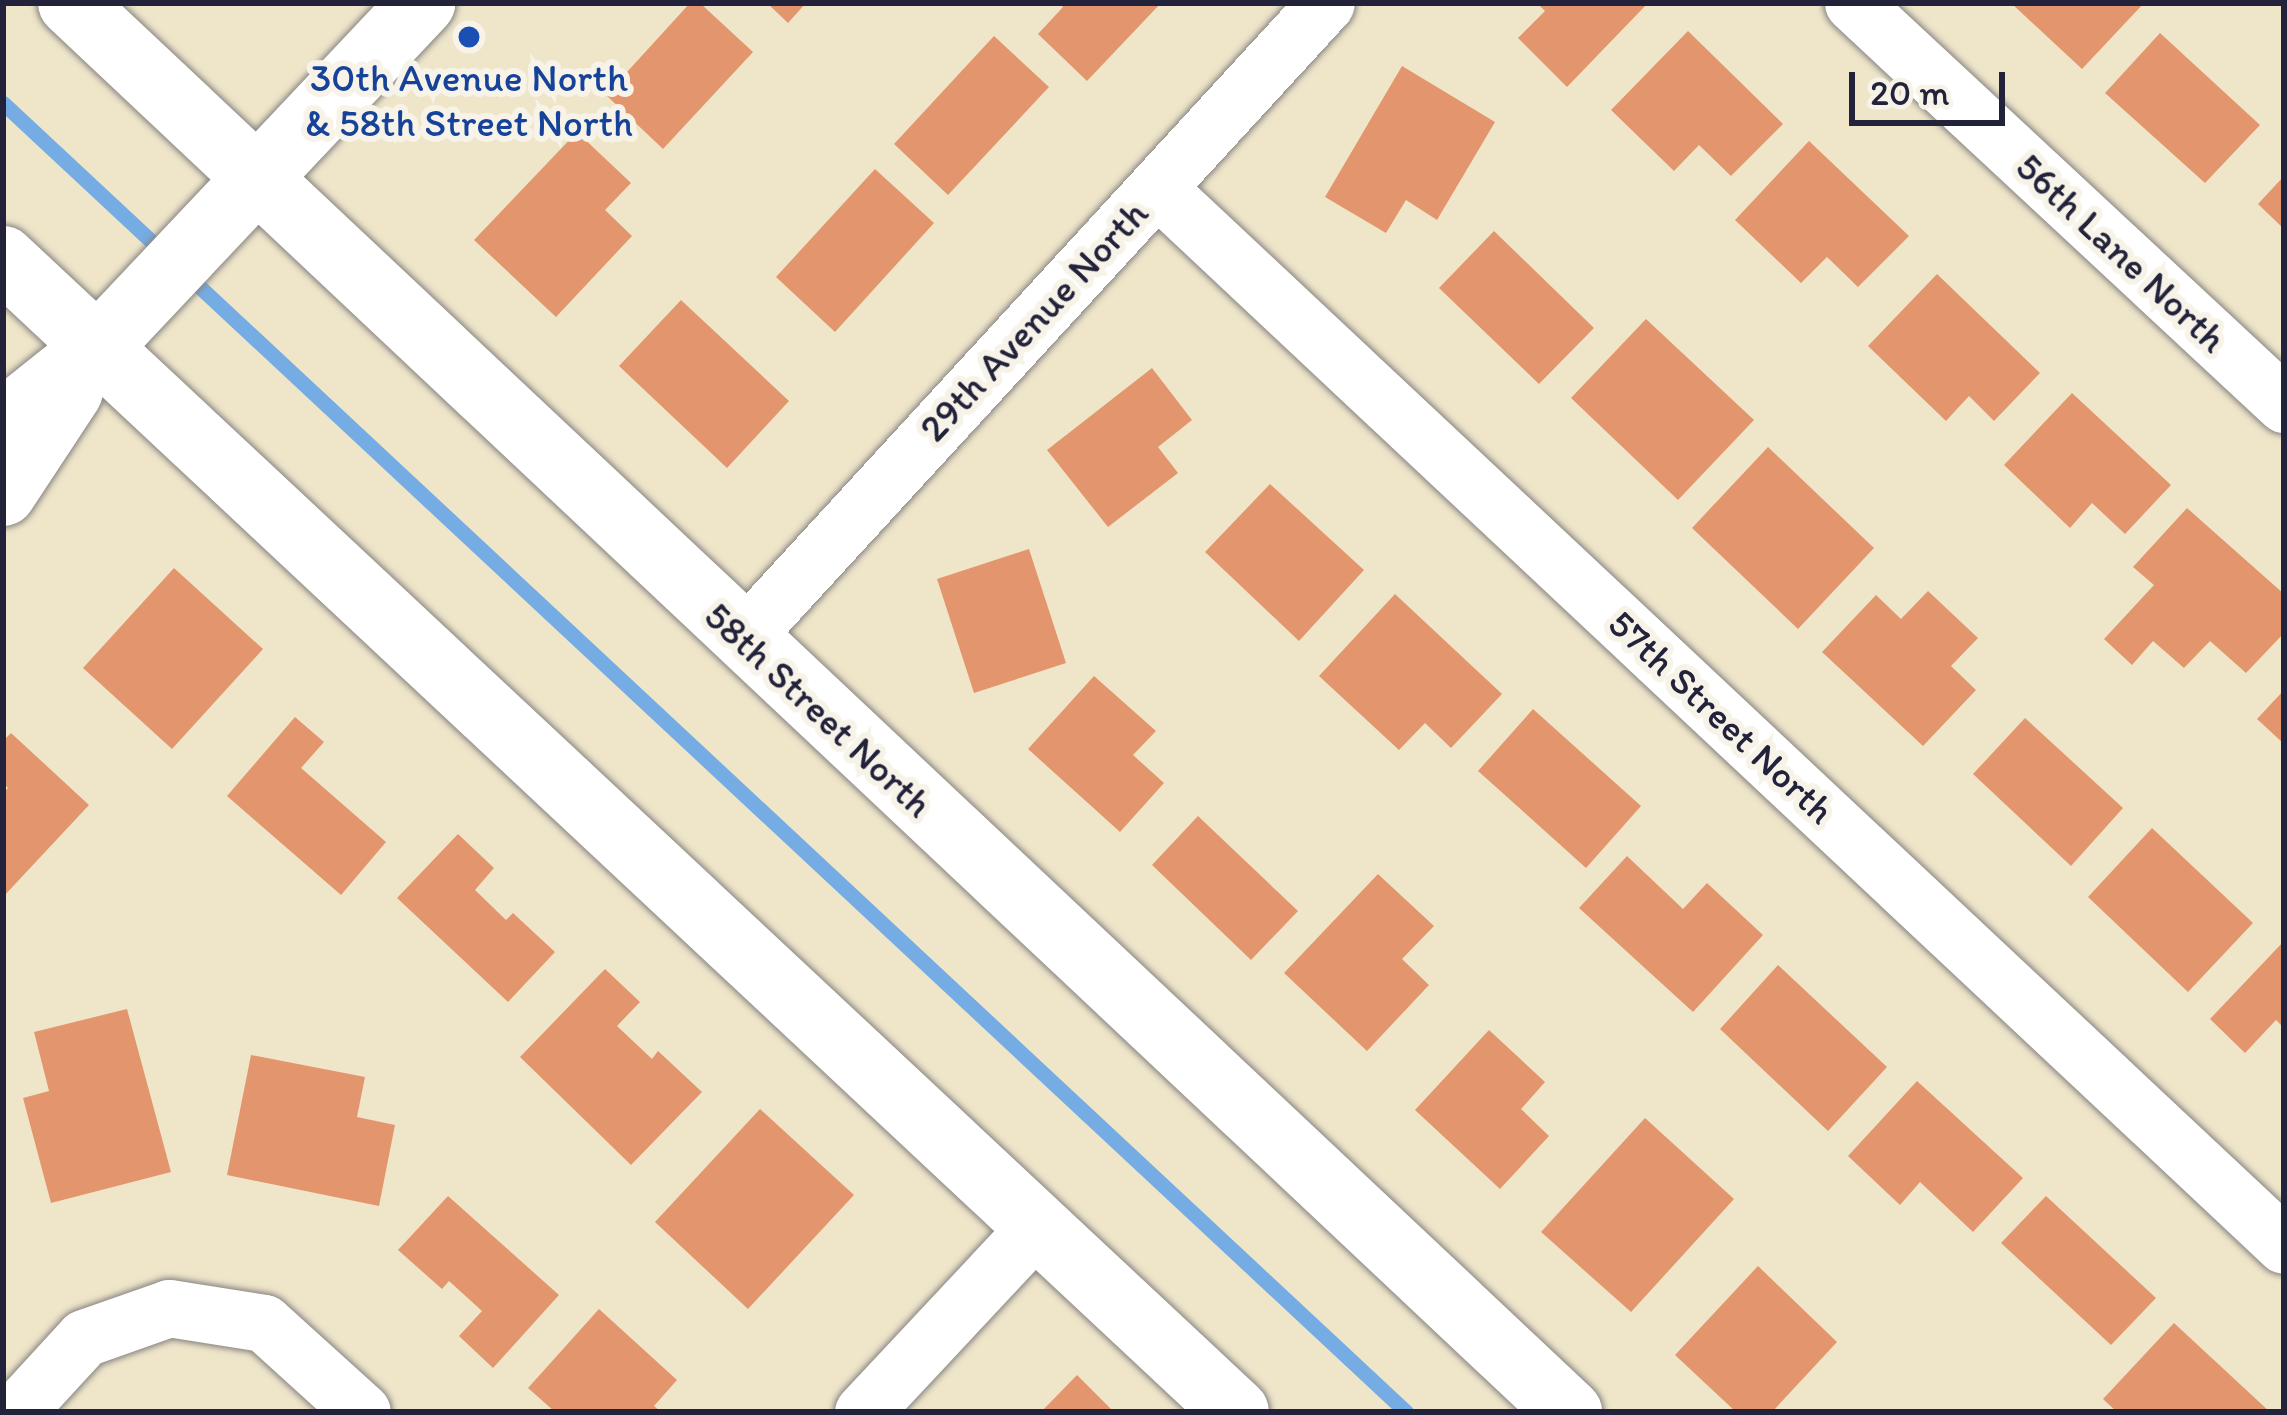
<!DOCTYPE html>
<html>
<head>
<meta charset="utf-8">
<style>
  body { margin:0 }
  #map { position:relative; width:2287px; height:1415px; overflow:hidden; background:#efe6ca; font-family:Itim,sans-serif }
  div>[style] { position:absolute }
  .stream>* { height:15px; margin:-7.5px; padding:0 7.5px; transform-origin:7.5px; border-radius:7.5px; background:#75ace4 }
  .building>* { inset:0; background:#e3966d }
  .roads { filter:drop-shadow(0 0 3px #888482) drop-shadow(0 0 3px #888482) }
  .minor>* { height:57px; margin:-28.5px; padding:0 28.5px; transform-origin:28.5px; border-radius:28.5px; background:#fff }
  .tertiary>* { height:66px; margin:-33px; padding:0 33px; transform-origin:33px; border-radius:33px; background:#fff }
  .dots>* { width:33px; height:33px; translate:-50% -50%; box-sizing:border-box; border:6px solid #f7f3e8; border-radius:50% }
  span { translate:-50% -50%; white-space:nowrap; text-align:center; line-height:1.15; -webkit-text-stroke:12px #f7f3e8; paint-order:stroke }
  .transit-label { font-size:39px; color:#164399 }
  .street-label { font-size:39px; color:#22223b }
  .frame { position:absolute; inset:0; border:6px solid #22223b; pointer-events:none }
  .scale { position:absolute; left:1849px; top:72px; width:156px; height:54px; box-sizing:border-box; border:6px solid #22223b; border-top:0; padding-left:15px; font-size:36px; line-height:42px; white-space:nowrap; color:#22223b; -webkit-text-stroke:9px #f7f3e8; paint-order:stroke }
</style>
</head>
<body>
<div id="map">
  <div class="stream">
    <div style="left:3px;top:103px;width:224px;rotate:43deg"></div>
    <div style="left:188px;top:276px;width:1666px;rotate:43deg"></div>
  </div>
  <div class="building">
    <div style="clip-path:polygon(690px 3px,700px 3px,753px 52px,663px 149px,606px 95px)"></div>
    <div style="clip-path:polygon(767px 3px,806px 3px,788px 23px)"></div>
    <div style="clip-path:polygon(1059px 3px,1161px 3px,1087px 81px,1038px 34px,1063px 7px)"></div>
    <div style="clip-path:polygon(1537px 3px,1648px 3px,1567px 87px,1518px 38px,1545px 11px)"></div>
    <div style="clip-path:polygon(2011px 3px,2144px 3px,2082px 69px)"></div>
    <div style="clip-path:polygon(1688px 31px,1783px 124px,1731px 176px,1699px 145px,1674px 171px,1611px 110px)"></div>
    <div style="clip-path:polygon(2160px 33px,2260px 125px,2205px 183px,2105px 93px)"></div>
    <div style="clip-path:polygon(994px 36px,1049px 87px,948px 195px,894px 144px)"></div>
    <div style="clip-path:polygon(1402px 66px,1495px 122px,1437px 220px,1406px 200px,1386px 233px,1325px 197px)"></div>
    <div style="clip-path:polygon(577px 132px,631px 183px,605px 210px,632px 236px,556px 317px,474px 240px)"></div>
    <div style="clip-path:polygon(1809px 141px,1909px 236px,1858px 287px,1827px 257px,1801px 283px,1735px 220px)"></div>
    <div style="clip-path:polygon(875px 169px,934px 223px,835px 332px,776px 277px)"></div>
    <div style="clip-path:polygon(2284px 176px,2284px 229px,2258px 204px)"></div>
    <div style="clip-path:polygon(1494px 231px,1594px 328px,1539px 384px,1439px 288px)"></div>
    <div style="clip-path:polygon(1937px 274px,2040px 373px,1994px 421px,1969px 396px,1946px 421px,1868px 346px)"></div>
    <div style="clip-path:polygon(681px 300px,789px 401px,727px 468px,619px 366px)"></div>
    <div style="clip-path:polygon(1646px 319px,1754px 420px,1678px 500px,1571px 398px)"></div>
    <div style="clip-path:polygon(1152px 368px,1192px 420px,1158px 447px,1178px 473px,1108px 527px,1047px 450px)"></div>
    <div style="clip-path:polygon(2072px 393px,2171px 485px,2125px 534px,2092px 503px,2070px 528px,2004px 465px)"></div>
    <div style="clip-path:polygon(1768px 447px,1874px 548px,1798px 629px,1692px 528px)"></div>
    <div style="clip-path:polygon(1270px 484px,1364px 570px,1299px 641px,1205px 552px)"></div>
    <div style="clip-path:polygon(2187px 508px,2284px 594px,2284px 633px,2246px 673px,2210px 641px,2184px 668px,2153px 641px,2132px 665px,2104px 639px,2154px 585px,2133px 567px)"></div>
    <div style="clip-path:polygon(1029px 549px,1066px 663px,974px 693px,937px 579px)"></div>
    <div style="clip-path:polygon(174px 568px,263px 649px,172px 749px,83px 668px)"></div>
    <div style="clip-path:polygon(1928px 591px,1978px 638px,1951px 666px,1976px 690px,1923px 746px,1822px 652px,1876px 595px,1901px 619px)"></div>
    <div style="clip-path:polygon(1395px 594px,1502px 694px,1451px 748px,1425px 723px,1399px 750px,1319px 676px)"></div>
    <div style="clip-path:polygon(1094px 676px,1156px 731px,1133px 755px,1164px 783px,1120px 832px,1028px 749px)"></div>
    <div style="clip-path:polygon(2284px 690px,2284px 744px,2257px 719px)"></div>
    <div style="clip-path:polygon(1533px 709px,1641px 806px,1586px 868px,1478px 771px)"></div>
    <div style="clip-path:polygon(295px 717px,324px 742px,301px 768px,386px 842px,341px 895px,227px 796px)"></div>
    <div style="clip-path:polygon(2025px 718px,2123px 808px,2071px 866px,1973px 774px)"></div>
    <div style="clip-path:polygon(11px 733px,89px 805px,3px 897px,3px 793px,8px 788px,3px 783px,3px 741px)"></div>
    <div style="clip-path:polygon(1198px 816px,1298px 911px,1251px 960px,1152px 865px)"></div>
    <div style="clip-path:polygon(2152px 828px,2253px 923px,2188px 992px,2088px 897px)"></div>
    <div style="clip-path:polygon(458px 834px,494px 868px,475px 890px,506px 920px,513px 913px,555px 952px,508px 1002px,397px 898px)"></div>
    <div style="clip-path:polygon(1627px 856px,1683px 909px,1707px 883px,1763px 935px,1693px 1012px,1579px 908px)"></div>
    <div style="clip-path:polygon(1378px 874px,1434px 926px,1402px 959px,1429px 985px,1367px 1051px,1284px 973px)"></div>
    <div style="clip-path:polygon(2284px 941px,2284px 1028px,2276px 1020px,2245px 1053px,2210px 1019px)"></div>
    <div style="clip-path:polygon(1778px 965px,1887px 1067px,1828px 1131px,1720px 1029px)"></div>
    <div style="clip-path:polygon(605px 969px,640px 1002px,617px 1026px,652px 1059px,658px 1051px,702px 1092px,631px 1165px,520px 1057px)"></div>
    <div style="clip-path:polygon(127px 1009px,171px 1172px,51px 1203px,23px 1098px,49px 1091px,34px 1032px)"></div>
    <div style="clip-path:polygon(1489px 1030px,1545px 1082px,1521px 1109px,1549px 1136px,1500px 1189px,1415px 1110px)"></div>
    <div style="clip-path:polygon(251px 1055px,365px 1077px,357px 1117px,395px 1125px,379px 1206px,227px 1175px)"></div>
    <div style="clip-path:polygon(1917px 1081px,2023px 1178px,1973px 1232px,1920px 1182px,1900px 1205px,1848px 1156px)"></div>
    <div style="clip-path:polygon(760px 1109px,854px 1195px,748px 1309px,655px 1222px)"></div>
    <div style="clip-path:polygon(1645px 1118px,1734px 1199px,1631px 1312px,1541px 1232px)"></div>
    <div style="clip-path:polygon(448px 1196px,559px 1295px,493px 1368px,459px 1336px,482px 1311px,449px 1281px,442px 1289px,398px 1250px)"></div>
    <div style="clip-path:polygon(2046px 1196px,2156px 1298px,2111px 1345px,2001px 1243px)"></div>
    <div style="clip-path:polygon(1758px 1266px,1837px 1342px,1772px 1412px,1736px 1412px,1675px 1355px)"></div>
    <div style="clip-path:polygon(599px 1309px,677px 1380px,654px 1406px,661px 1412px,555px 1412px,528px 1388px)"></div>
    <div style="clip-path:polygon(2174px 1323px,2270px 1412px,2117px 1412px,2103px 1399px)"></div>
    <div style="clip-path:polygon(1077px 1375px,1114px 1412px,1041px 1412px)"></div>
  </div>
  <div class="roads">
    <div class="minor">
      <div style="left:1853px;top:3px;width:589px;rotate:42.93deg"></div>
      <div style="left:1157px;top:188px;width:1545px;rotate:43.16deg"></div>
      <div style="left:742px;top:639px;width:863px;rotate:-47.44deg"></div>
      <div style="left:16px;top:1412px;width:100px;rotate:-47.4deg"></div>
      <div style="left:84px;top:1338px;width:90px;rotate:-19.4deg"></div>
      <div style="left:169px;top:1308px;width:96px;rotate:9deg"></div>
      <div style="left:264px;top:1323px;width:132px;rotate:42.2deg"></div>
      <div style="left:863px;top:1412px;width:255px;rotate:-46.9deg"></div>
    </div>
    <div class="tertiary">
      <div style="left:71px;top:3px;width:2057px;rotate:43.25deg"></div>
      <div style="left:3px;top:259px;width:1688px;rotate:43.08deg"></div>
      <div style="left:3px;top:423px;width:122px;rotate:-38.7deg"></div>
      <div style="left:98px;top:347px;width:473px;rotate:-46.7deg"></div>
      <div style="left:3px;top:493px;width:122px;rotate:-56.7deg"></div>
    </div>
  </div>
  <div class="dots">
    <div style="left:469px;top:37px;background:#1a4fb4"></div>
  </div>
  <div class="transit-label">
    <span style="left:469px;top:101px">30th Avenue North<br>&amp; 58th Street North</span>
  </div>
  <div class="street-label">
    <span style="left:2121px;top:253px;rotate:43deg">56th Lane North</span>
    <span style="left:1034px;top:321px;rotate:-47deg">29th Avenue North</span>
    <span style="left:818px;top:710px;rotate:43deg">58th Street North</span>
    <span style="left:1721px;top:717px;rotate:43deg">57th Street North</span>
  </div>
  <div class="frame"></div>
  <div class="scale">20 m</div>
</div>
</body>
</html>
